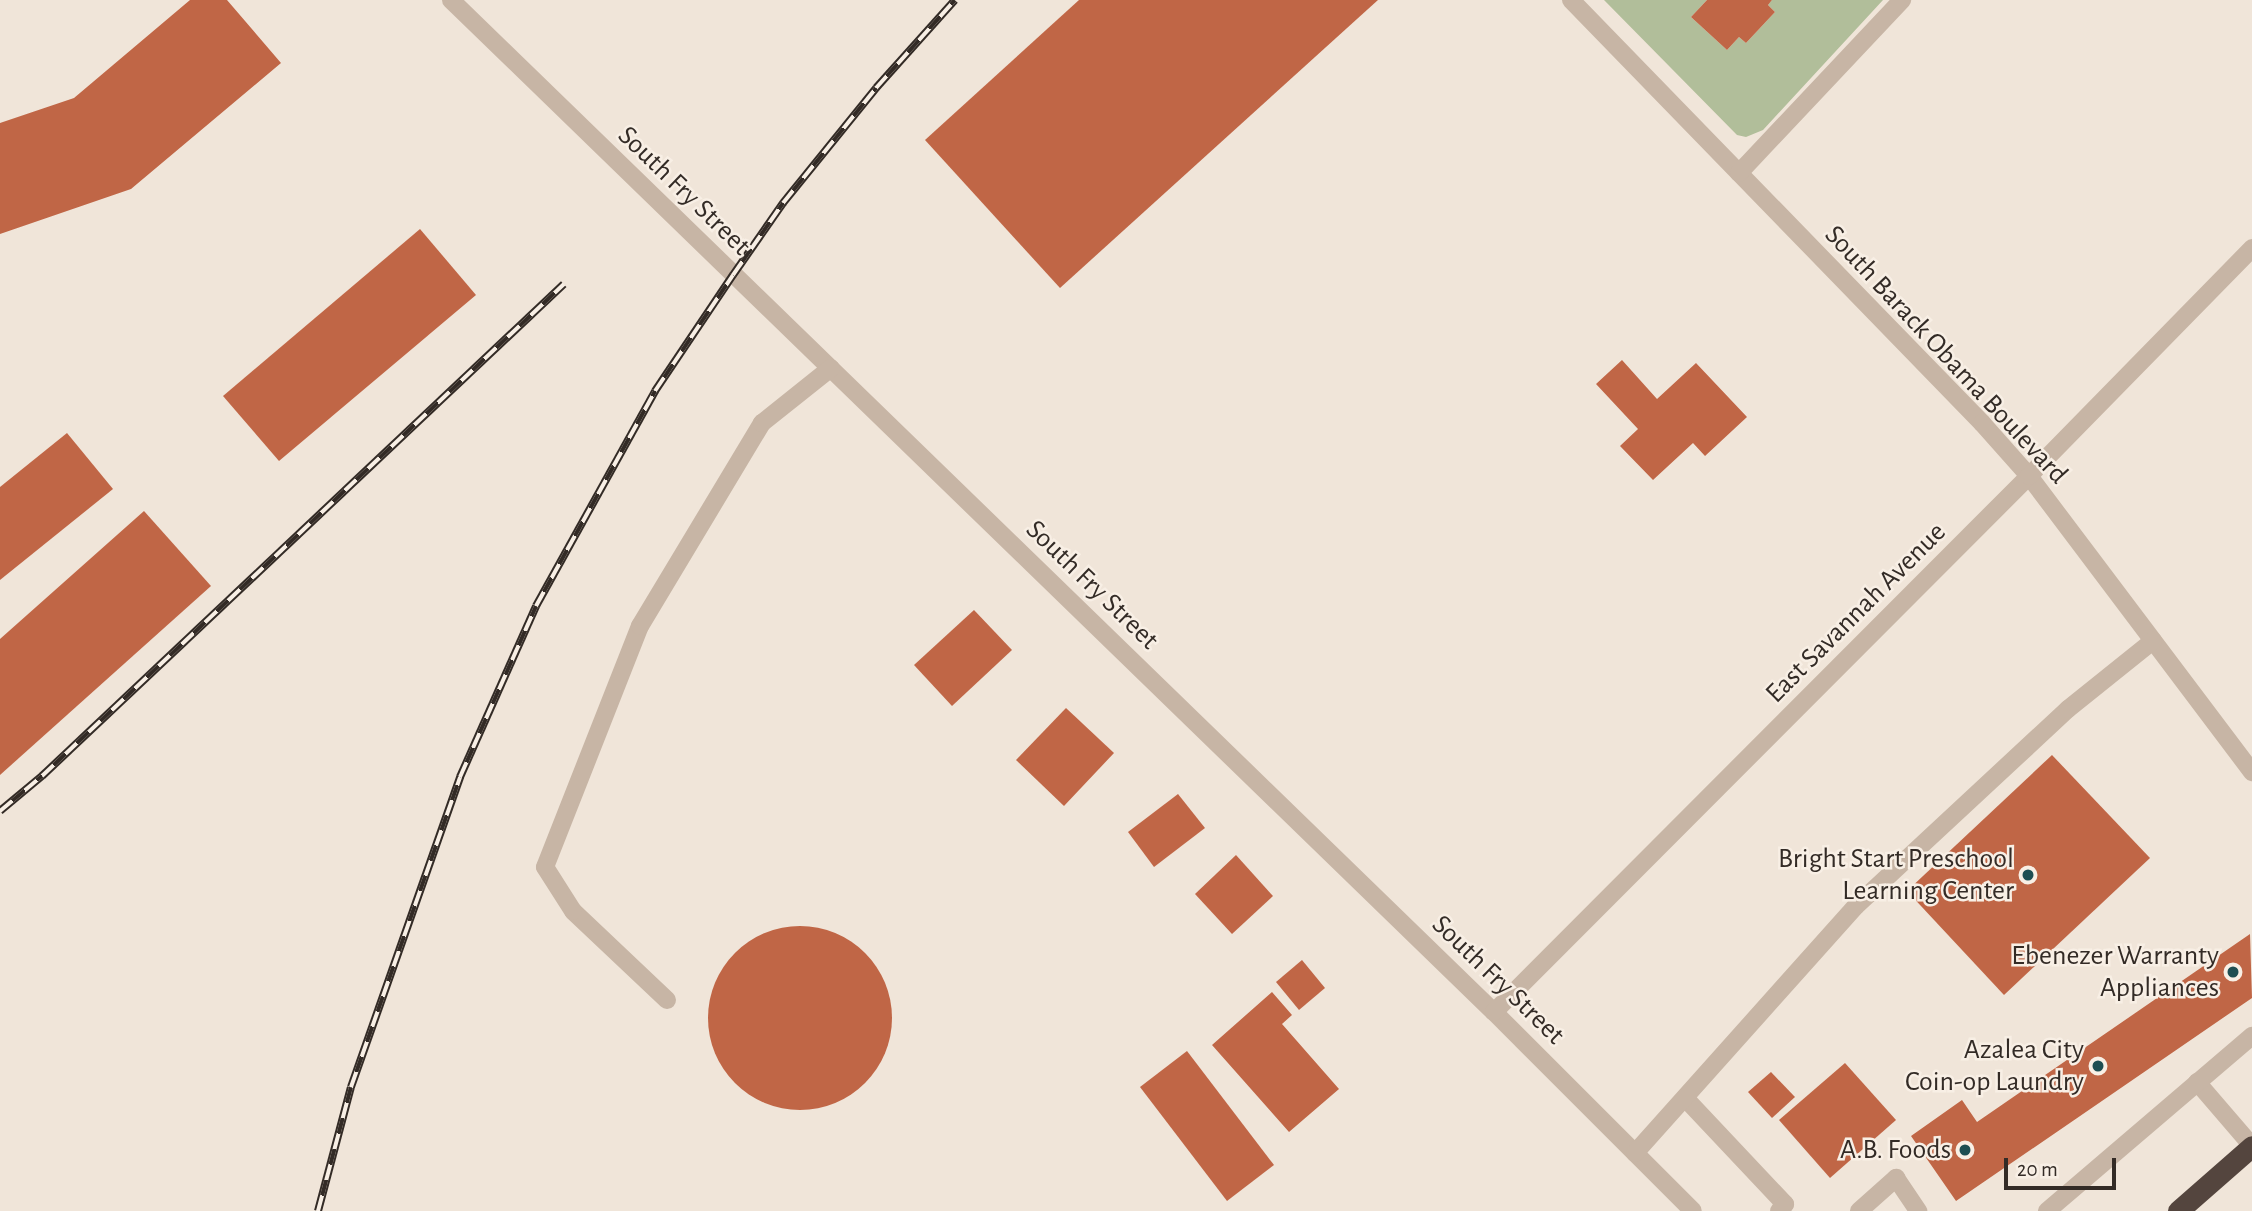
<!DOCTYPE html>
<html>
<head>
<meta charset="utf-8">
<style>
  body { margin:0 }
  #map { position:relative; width:2252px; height:1211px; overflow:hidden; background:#f0e5d9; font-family:"Alegreya Sans",sans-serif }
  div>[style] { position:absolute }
  .green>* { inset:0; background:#b1be9a }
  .building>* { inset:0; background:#c06646 }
  .round { border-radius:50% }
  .minor>* { height:18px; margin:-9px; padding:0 9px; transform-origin:9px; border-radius:9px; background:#c7b5a5 }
  .highway>* { height:21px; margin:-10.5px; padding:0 10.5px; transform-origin:10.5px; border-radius:10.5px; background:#54453e }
  .rail>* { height:8px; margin-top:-4px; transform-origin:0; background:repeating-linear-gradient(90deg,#f8efe5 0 16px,#332b26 0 32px); box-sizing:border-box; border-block:2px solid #332b26 }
  .dots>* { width:19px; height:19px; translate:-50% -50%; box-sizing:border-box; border:4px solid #f8efe5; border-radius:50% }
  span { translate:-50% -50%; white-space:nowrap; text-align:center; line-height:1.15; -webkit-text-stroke:5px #f8efe5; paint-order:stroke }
  .street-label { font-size:28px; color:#332b26 }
  .poi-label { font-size:28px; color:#332b26 }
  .right { translate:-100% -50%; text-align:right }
  .scale { position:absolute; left:2004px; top:1158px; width:112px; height:32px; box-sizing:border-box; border:4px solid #332b26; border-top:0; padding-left:9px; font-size:21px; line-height:24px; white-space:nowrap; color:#332b26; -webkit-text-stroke:5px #f8efe5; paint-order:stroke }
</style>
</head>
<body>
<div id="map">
  <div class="green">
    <div style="clip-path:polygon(1604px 0,1707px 0,1691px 17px,1727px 50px,1739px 37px,1746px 43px,1775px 12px,1768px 5px,1772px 0,1883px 0,1763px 130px,1746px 137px,1737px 135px)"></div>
  </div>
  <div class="building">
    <div style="clip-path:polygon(190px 0,227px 0,281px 63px,131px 189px,0 234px,0 123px,74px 98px)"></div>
    <div style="clip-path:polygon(1079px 0,1378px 0,1060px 288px,925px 140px)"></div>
    <div style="clip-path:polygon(1707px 0,1772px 0,1768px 5px,1775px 12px,1746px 43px,1739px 37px,1727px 50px,1691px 17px)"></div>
    <div style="clip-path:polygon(420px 229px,476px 295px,279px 461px,223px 396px)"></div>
    <div style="clip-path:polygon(1622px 360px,1657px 399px,1696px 363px,1747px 417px,1705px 456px,1693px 443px,1653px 480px,1620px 446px,1638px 429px,1596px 384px)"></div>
    <div style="clip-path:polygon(67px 433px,113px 489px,0 580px,0 487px)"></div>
    <div style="clip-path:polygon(144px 511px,211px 586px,0 775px,0 639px)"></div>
    <div style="clip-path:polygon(974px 610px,1012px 650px,952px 706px,914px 665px)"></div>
    <div style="clip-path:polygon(1066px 708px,1114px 753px,1064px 806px,1016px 760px)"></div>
    <div style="clip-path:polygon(2052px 755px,2150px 858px,2004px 995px,1907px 891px)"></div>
    <div style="clip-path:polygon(1178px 794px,1205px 828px,1154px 867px,1128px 832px)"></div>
    <div style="clip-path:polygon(1236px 855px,1273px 896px,1232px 934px,1195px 894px)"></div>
    <div class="round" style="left:708px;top:926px;width:184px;height:184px"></div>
    <div style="clip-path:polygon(2250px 934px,2252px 998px,1956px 1201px,1911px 1136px,1962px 1100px,1977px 1122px)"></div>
    <div style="clip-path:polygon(1302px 960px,1325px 988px,1299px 1010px,1276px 982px)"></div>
    <div style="clip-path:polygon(1272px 992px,1292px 1015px,1282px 1024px,1339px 1089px,1289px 1132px,1212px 1045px)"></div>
    <div style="clip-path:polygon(1187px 1051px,1274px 1165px,1227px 1201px,1140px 1087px)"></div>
    <div style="clip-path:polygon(1845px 1063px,1896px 1120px,1830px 1178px,1779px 1120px)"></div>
    <div style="clip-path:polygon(1771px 1072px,1795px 1097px,1772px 1118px,1748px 1092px)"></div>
  </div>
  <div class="minor">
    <div style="left:451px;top:0;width:1453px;rotate:44.14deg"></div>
    <div style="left:1494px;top:1012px;width:281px;rotate:45deg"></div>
    <div style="left:1571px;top:0;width:590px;rotate:45.82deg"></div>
    <div style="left:1982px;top:423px;width:71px;rotate:48.4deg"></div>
    <div style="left:2029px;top:476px;width:371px;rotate:53deg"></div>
    <div style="left:1739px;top:173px;width:238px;rotate:-46.7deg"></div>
    <div style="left:667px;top:1000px;width:129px;rotate:-136.6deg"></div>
    <div style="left:573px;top:911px;width:52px;rotate:-122.5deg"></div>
    <div style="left:545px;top:867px;width:259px;rotate:-68.5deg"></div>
    <div style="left:640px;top:626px;width:237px;rotate:-59deg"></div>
    <div style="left:762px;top:423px;width:88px;rotate:-38.6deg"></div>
    <div style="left:1494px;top:1012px;width:757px;rotate:-45.05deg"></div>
    <div style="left:2029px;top:476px;width:319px;rotate:-45.6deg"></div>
    <div style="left:2197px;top:1082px;width:84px;rotate:49.3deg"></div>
    <div style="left:1685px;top:1098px;width:146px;rotate:46.7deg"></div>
    <div style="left:1785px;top:1204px;width:9px;rotate:131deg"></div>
    <div style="left:1635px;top:1153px;width:331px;rotate:-48.2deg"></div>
    <div style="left:1856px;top:906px;width:289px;rotate:-42.9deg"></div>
    <div style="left:2068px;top:709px;width:109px;rotate:-38.7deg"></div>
    <div style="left:1859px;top:1211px;width:50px;rotate:-41.7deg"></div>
    <div style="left:1896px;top:1178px;width:40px;rotate:56deg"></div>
    <div style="left:2047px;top:1211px;width:270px;rotate:-40.5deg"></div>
  </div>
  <div class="highway">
    <div style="left:2178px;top:1211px;width:98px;rotate:-41.3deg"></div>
  </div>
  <div class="rail">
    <div style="left:0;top:811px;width:55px;rotate:-39.8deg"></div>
    <div style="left:42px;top:776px;width:717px;rotate:-43.31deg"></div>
    <div style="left:318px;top:1211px;width:128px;rotate:-75.1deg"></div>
    <div style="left:351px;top:1087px;width:329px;rotate:-70.6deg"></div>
    <div style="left:460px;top:777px;width:187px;rotate:-66deg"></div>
    <div style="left:536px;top:606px;width:246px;rotate:-61deg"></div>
    <div style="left:655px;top:391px;width:140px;rotate:-56.1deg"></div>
    <div style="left:733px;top:275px;width:88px;rotate:-55.2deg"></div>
    <div style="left:783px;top:203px;width:148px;rotate:-51deg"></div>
    <div style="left:876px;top:88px;width:118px;rotate:-48.1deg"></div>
  </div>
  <div class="dots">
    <div style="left:2028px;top:875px;background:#1e4e52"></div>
    <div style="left:2233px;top:972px;background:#1e4e52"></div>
    <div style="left:2098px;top:1066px;background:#1e4e52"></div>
    <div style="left:1965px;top:1150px;background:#1e4e52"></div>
  </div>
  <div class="street-label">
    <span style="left:684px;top:191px;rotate:44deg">South Fry Street</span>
    <span style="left:1946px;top:355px;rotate:47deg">South Barack Obama Boulevard</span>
    <span style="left:1092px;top:585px;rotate:44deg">South Fry Street</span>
    <span style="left:1856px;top:613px;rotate:-45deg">East Savannah Avenue</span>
    <span style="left:1498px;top:980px;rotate:44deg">South Fry Street</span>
  </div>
  <div class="poi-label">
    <span class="right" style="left:2014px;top:875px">Bright Start Preschool<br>Learning Center</span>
    <span class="right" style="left:2219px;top:972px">Ebenezer Warranty<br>Appliances</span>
    <span class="right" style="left:2084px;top:1066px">Azalea City<br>Coin-op Laundry</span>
    <span class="right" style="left:1951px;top:1150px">A.B. Foods</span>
  </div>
  <div class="scale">20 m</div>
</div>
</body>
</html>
